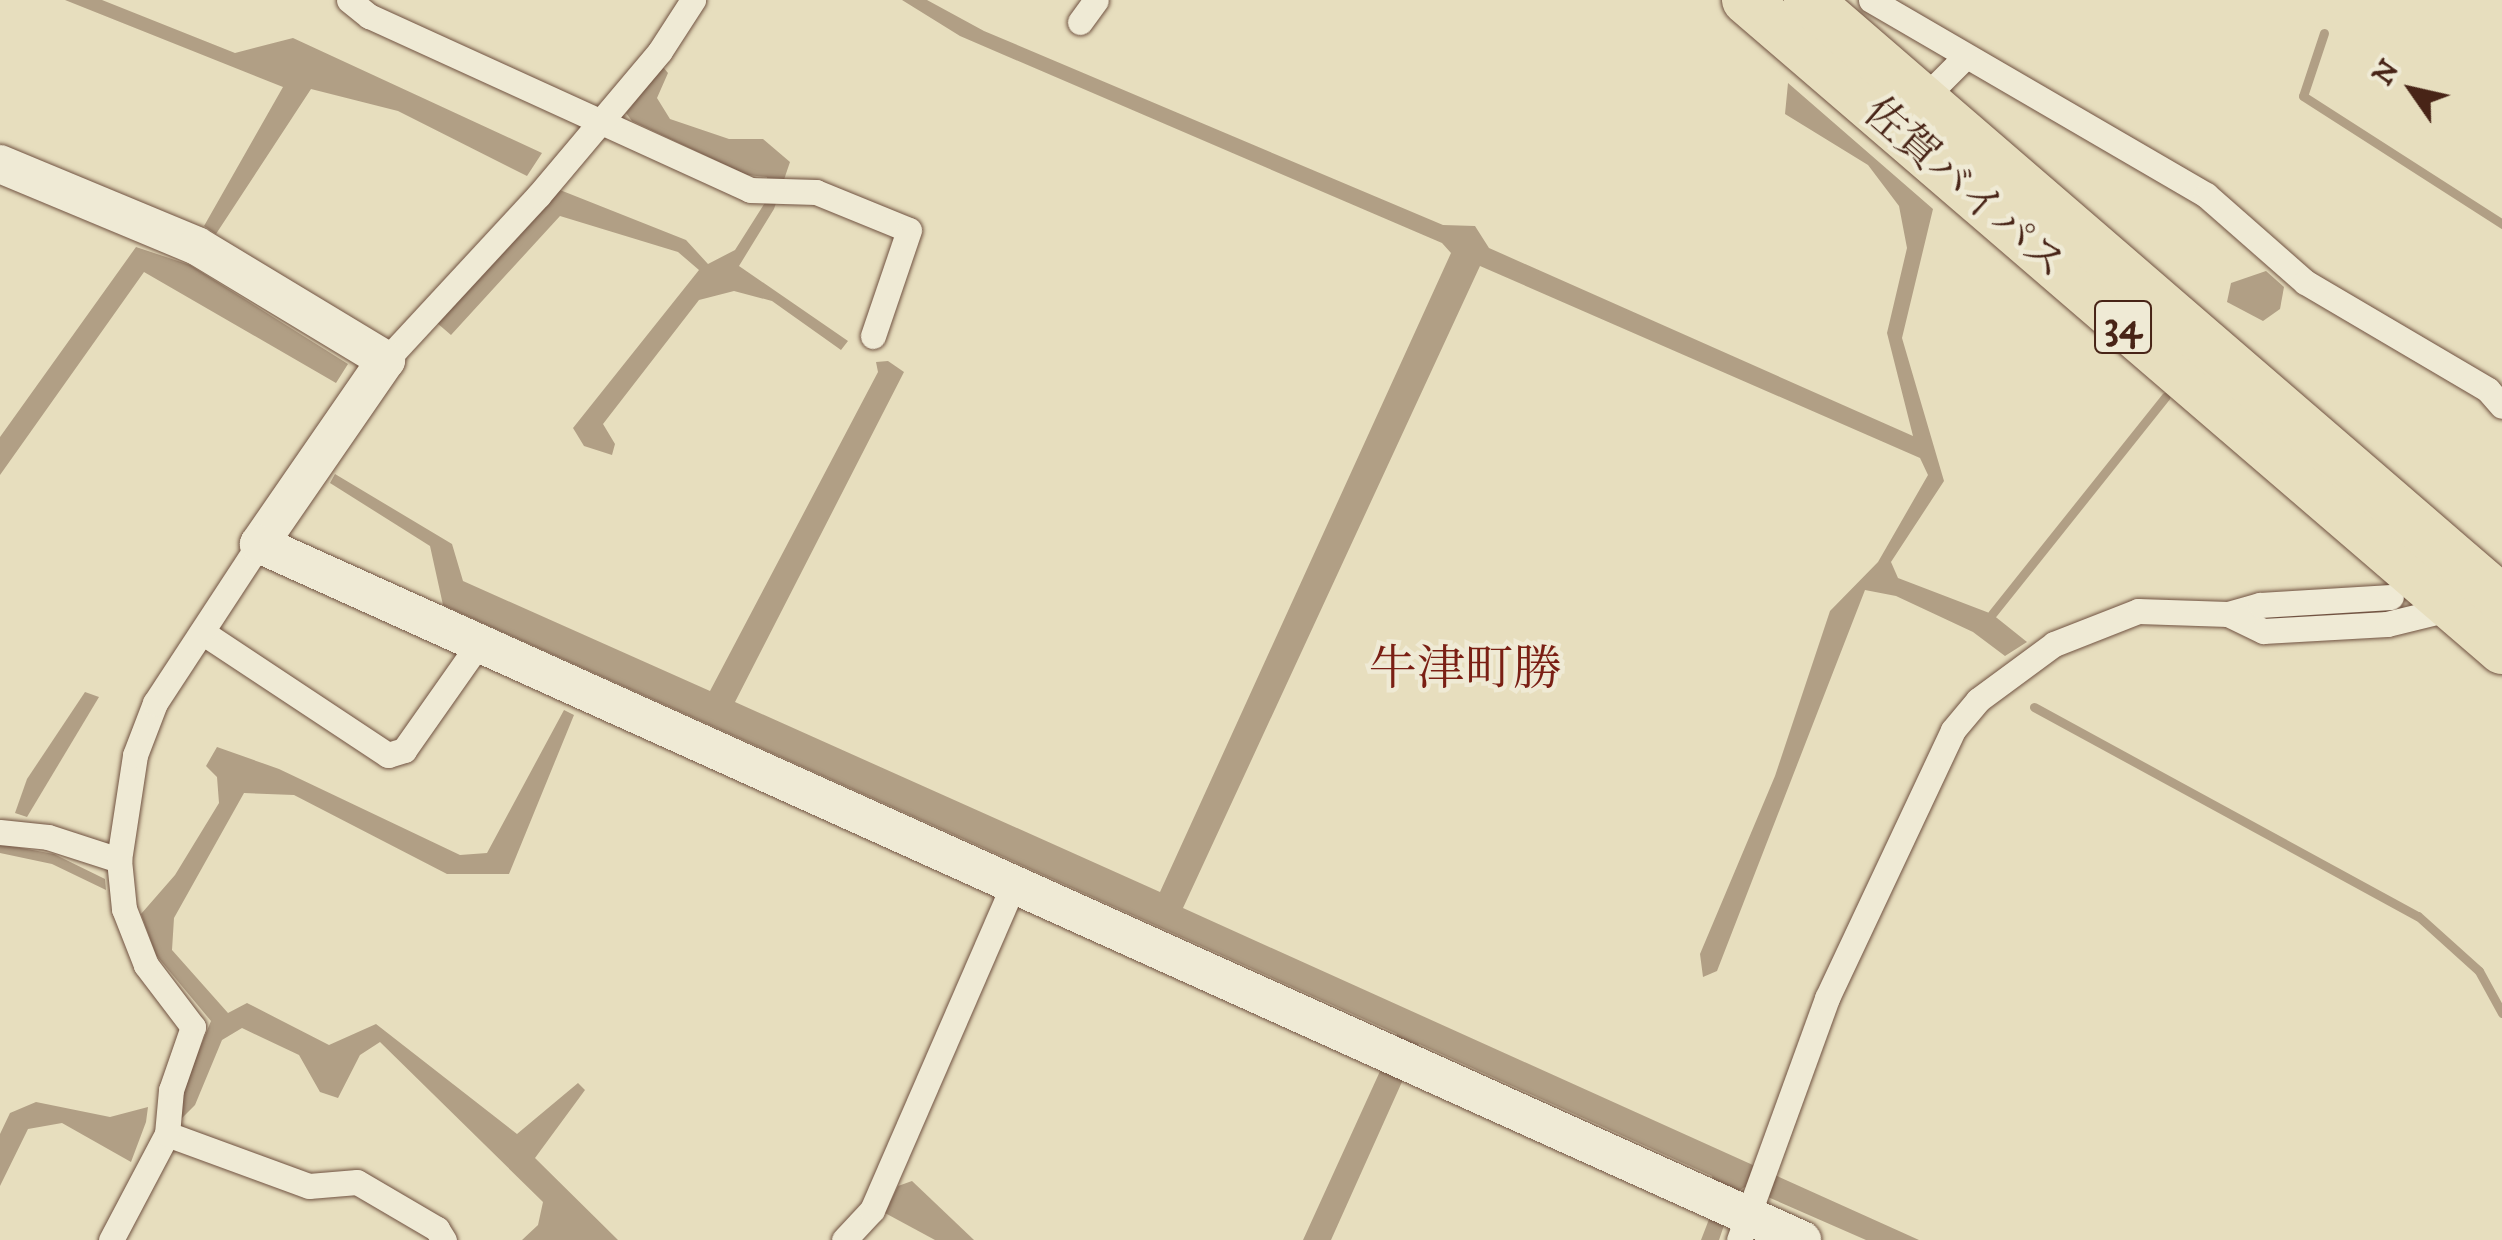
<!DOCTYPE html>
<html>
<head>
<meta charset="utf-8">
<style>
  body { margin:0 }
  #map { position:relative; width:2502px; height:1240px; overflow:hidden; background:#e7debe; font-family:"IM FELL DW Pica","Noto Serif JP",serif }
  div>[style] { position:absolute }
  .water>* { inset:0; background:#b19f85 }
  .stream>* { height:9px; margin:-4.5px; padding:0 4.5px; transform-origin:4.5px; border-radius:4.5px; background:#b19f85 }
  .roads { filter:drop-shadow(0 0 2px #705241) drop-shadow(0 0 2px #705241) }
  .street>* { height:25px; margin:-12.5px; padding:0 12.5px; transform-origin:12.5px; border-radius:12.5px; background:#efead5 }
  .secondary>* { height:38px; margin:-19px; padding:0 19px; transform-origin:19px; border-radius:19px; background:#efead5 }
  .highway>* { height:48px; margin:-24px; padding:0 24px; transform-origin:24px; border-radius:24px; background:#e7debe }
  span { translate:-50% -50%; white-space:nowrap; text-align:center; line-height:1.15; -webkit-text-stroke:9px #efead5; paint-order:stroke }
  .shield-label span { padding:2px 8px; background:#efead5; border:2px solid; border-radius:8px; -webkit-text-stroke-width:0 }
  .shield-label { font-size:40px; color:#482417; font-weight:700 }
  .street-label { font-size:42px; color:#482417 }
  .quarter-label { font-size:48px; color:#7a1f14 }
  .north { position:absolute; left:2362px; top:40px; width:100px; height:100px; -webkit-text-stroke:8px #efead5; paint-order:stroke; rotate:304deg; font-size:28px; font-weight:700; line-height:40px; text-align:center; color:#482417 }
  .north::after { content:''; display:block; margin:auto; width:35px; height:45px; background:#482417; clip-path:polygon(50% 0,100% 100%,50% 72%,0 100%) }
</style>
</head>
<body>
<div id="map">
  <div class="water">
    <div style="clip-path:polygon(65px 0,102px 0,235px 53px,293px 38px,542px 153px,527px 176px,398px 111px,311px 89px,216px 234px,204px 226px,283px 87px)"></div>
    <div style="clip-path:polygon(902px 0,927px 0,984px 31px,1443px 225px,1475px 226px,1489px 248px,1913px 436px,1887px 333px,1907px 248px,1899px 206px,1868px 165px,1785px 114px,1788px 83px,1933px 209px,1902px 338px,1944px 481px,1891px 562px,1898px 578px,1992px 614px,2027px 642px,2005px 656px,1973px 632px,1896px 596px,1865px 590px,1717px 971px,1703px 977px,1700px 954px,1775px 776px,1830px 611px,1878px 562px,1928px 475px,1920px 458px,1480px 266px,1183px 908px,1919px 1240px,1866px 1240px,1745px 1187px,1735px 1193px,1719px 1240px,1701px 1240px,1718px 1196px,1712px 1176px,1419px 1044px,1331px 1240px,1303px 1240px,1397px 1034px,443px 605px,430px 546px,330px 483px,335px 474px,452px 544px,463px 581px,710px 691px,878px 372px,876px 362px,888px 361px,904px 372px,735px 702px,1160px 892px,1451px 253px,1442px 243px,960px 36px)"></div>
    <div style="clip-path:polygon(663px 67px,668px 73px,657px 98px,670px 119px,729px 139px,763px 139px,790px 162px,774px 209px,739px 266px,848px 341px,841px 350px,772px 301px,734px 291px,699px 300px,603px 424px,615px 444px,612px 455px,584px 446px,573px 428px,699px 270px,678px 252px,560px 216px,451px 335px,437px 323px,560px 190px,686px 240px,708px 264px,735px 250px,766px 201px,767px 177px,747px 175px,632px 121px,626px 113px)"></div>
    <div style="clip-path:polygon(136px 247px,190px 265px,348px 364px,336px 383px,144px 272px,0 475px,0 437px)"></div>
    <div style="clip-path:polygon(2266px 271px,2284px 287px,2280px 309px,2263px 321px,2227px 302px,2231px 283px)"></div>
    <div style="clip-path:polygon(85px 692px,99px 697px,27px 817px,15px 813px,27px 779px)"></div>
    <div style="clip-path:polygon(564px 710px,574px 715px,509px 874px,447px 874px,294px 795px,244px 793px,174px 918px,172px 950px,228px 1013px,247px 1003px,329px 1045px,376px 1024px,517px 1134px,578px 1083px,585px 1090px,535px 1158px,618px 1240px,522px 1240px,538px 1225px,543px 1202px,380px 1042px,360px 1055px,338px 1098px,320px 1092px,299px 1055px,242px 1028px,222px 1040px,195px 1105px,180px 1120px,183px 1089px,211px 1021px,156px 955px,141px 914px,175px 875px,219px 803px,217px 777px,206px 766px,217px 747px,279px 769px,460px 855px,487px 853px)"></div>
    <div style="clip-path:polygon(0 844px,54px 854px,105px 879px,106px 890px,52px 864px,0 853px)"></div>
    <div style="clip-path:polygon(36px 1102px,110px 1117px,148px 1107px,146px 1122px,131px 1162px,62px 1123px,28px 1129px,0 1186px,0 1134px,10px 1113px)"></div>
    <div style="clip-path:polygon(912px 1181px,974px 1240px,935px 1240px,885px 1213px,898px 1186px)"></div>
  </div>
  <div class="stream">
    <div style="left:2324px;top:33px;width:66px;rotate:108.4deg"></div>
    <div style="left:2303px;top:96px;width:237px;rotate:32.7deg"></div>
    <div style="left:1992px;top:614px;width:278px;rotate:-51.4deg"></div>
    <div style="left:2034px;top:707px;width:437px;rotate:28.6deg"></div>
    <div style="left:2418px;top:916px;width:82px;rotate:42deg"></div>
    <div style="left:2479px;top:971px;width:48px;rotate:61.3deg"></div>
  </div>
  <div class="roads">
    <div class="street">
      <div style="left:349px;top:0;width:26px;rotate:39deg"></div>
      <div style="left:369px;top:16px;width:419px;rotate:24.5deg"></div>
      <div style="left:750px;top:190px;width:66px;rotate:1.7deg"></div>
      <div style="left:816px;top:192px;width:100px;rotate:22.2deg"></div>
      <div style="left:909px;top:230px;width:112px;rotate:108.8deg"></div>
      <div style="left:1871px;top:0;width:388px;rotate:30.2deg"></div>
      <div style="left:2206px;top:195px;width:132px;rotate:41.3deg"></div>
      <div style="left:2305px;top:282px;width:212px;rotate:30.5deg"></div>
      <div style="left:2488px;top:390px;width:21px;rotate:49deg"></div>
      <div style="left:1080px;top:22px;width:27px;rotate:-54deg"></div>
      <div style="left:1923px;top:99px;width:58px;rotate:-45deg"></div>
      <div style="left:386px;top:360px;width:224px;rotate:-47.2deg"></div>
      <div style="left:538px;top:196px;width:189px;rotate:-49.9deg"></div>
      <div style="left:660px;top:51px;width:61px;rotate:-57.1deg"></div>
      <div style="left:2228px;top:614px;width:39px;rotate:26deg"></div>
      <div style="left:2263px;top:631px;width:124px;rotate:-3.2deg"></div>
      <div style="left:2387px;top:624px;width:67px;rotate:-13.8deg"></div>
      <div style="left:202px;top:632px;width:223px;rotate:33.5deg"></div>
      <div style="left:388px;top:755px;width:17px;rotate:-17deg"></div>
      <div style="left:404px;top:750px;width:127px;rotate:-54.9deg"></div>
      <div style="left:0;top:832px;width:48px;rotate:5.9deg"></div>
      <div style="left:48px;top:837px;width:75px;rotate:17.9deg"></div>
      <div style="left:167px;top:1134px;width:151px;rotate:20.1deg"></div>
      <div style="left:309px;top:1186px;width:48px;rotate:-4.8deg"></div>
      <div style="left:357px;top:1182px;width:93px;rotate:30.4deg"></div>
      <div style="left:437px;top:1229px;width:13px;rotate:58deg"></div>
      <div style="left:111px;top:1240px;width:120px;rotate:-62.2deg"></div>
      <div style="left:167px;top:1134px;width:44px;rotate:-84.8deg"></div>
      <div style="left:171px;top:1090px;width:67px;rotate:-70.8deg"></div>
      <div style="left:193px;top:1027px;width:78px;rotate:-127.2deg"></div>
      <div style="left:146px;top:965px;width:60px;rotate:-111.4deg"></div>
      <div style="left:124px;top:909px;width:49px;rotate:-95.8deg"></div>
      <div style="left:119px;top:860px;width:106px;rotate:-81.3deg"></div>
      <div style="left:135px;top:755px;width:56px;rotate:-69deg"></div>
      <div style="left:155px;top:703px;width:190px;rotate:-56.8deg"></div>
      <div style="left:844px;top:1240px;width:41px;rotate:-47deg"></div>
      <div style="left:872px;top:1210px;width:353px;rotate:-66.5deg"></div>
      <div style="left:1739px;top:1240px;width:258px;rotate:-70deg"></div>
      <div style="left:1827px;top:998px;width:296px;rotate:-64.8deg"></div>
      <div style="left:1953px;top:730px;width:39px;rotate:-50deg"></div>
      <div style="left:1978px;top:700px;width:94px;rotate:-36.4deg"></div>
      <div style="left:2054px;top:644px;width:90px;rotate:-21.4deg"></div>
      <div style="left:2138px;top:611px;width:90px;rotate:1.9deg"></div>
      <div style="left:2228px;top:614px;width:33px;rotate:-16deg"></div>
      <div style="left:2260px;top:605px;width:131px;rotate:-3.5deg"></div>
    </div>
    <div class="secondary">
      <div style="left:0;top:164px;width:213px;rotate:22.6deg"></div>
      <div style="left:197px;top:246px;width:221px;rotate:31.1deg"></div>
      <div style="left:386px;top:360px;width:224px;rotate:124.6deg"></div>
      <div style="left:259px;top:544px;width:1693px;rotate:24.28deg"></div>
    </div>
    <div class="highway">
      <div style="left:1746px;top:0;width:997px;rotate:40.69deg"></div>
      <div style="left:1808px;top:0;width:917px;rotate:40.8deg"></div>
    </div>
  </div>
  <div class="shield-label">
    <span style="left:2123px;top:327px">34</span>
  </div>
  <div class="street-label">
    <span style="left:1964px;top:189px;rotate:41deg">佐賀バイパス</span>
  </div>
  <div class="quarter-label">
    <span style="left:1465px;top:671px">牛津町勝</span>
  </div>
  <div class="north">N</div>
</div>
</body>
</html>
